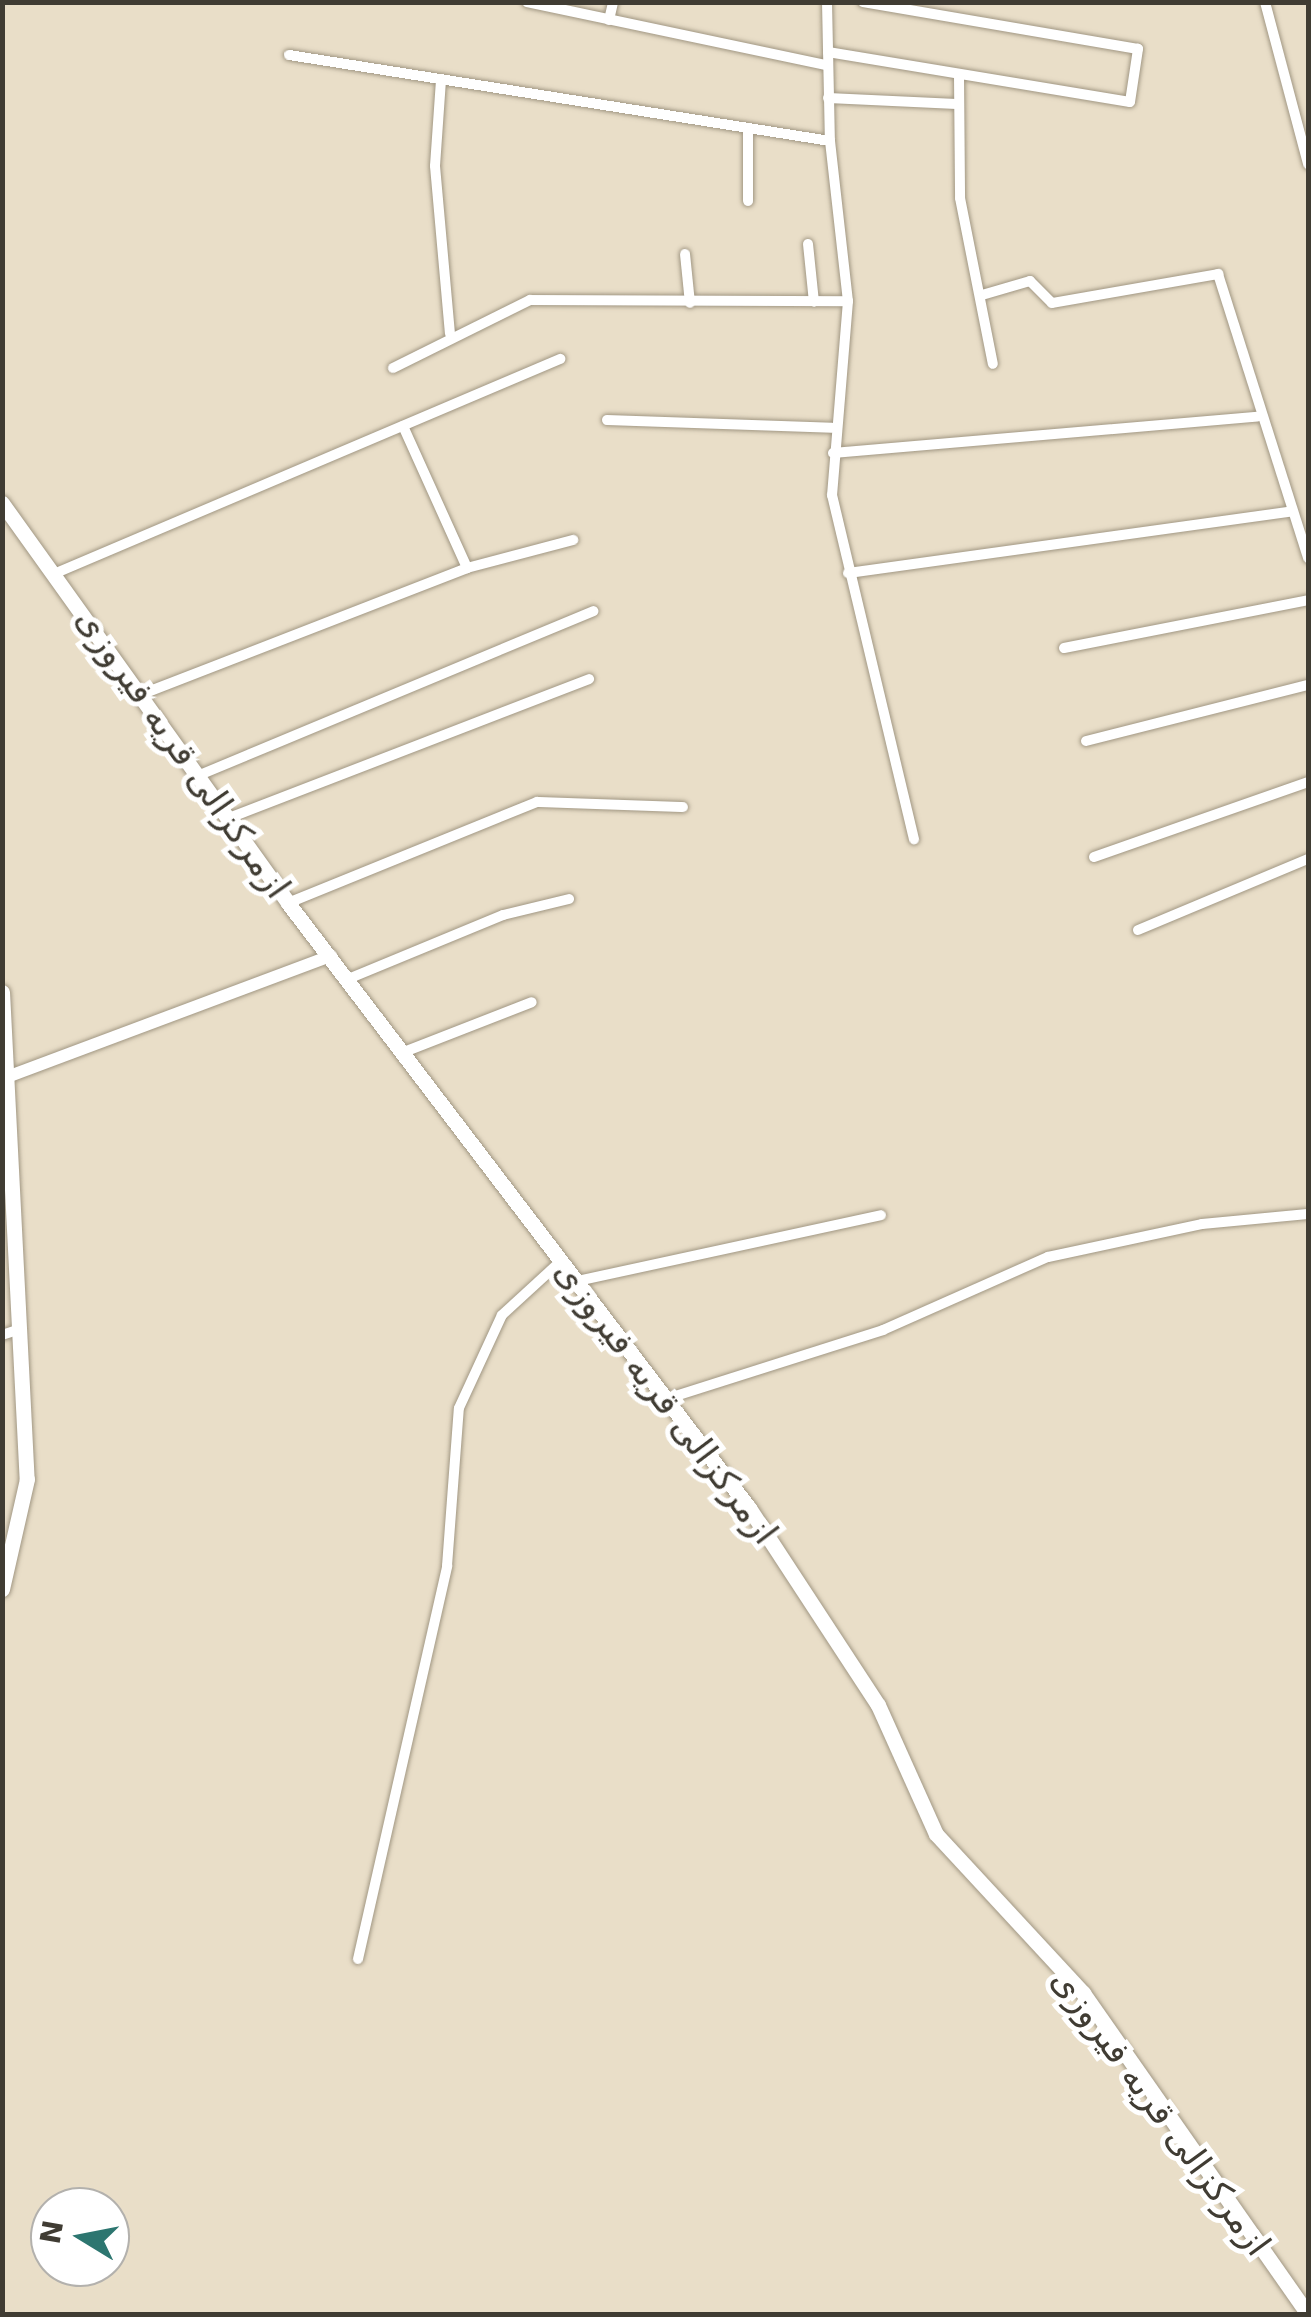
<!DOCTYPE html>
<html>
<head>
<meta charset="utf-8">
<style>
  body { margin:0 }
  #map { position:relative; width:1311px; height:2317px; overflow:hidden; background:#e9dec8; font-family:"DejaVu Sans",Vazirmatn,sans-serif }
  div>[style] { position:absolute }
  .roads { filter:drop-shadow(0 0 2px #a19783) drop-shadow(0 0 2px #a19783) }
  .minor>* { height:10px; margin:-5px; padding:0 5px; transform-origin:5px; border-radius:5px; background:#fff }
  .tertiary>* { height:12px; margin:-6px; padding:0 6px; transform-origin:6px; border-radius:6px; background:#fff }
  .secondary>* { height:15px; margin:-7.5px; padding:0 7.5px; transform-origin:7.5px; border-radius:7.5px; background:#fff }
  span { translate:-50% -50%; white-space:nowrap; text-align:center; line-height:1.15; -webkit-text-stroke:10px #fff; paint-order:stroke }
  .street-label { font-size:35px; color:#403c33 }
  .frame { position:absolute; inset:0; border:5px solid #403c33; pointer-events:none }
  .north { position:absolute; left:30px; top:2187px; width:100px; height:100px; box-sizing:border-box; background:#fff; border:2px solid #b3b1ad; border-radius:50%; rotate:280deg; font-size:28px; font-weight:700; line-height:40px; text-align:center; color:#403c33 }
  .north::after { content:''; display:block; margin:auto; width:35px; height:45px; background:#2d7670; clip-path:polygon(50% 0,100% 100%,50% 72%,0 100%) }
</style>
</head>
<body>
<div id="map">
  <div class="roads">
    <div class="minor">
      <div style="left:527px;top:2px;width:307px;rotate:11.9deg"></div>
      <div style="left:827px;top:2px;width:139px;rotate:88.8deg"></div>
      <div style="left:830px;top:141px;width:161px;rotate:83.6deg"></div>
      <div style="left:848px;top:301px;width:195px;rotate:94.7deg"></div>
      <div style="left:832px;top:495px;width:354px;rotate:76.6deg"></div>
      <div style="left:1265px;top:2px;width:168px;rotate:75.1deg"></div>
      <div style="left:609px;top:20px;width:18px;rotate:-77deg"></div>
      <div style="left:828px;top:52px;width:306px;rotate:9.4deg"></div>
      <div style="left:1130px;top:102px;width:54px;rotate:-81.4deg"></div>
      <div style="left:1138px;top:49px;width:279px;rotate:-170.3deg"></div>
      <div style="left:289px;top:55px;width:548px;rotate:9.03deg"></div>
      <div style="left:959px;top:76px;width:122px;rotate:89.5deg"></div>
      <div style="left:960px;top:198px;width:169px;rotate:78.8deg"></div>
      <div style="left:441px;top:80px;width:86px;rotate:94deg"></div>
      <div style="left:435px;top:166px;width:168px;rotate:84.9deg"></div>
      <div style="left:828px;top:98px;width:129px;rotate:2.7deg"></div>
      <div style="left:748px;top:129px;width:72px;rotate:90deg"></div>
      <div style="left:808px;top:244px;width:58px;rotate:84.1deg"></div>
      <div style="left:685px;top:254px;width:49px;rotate:84.2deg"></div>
      <div style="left:982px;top:295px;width:50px;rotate:-16.3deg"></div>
      <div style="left:1030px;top:281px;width:31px;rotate:45deg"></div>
      <div style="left:1052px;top:303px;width:169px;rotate:-9.9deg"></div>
      <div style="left:1218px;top:274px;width:298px;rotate:72.4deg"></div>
      <div style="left:393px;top:368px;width:153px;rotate:-26.4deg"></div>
      <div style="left:530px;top:300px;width:318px;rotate:0.2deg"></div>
      <div style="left:607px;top:420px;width:225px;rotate:2deg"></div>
      <div style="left:403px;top:426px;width:156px;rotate:65.7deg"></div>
      <div style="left:833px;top:453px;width:426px;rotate:-4.9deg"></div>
      <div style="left:56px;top:573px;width:548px;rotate:-23.01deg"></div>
      <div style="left:848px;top:573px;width:446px;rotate:-7.9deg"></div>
      <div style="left:1064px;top:648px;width:249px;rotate:-11.1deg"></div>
      <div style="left:145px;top:693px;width:345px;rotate:-21.2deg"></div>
      <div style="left:467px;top:568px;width:110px;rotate:-14.8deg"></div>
      <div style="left:1086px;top:741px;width:229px;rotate:-14.2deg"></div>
      <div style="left:202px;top:774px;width:424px;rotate:-22.6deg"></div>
      <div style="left:229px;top:818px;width:386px;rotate:-21.1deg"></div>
      <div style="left:1094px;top:857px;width:227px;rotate:-19.3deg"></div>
      <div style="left:288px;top:903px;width:269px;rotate:-22.1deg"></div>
      <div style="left:537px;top:802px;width:146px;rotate:2deg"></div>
      <div style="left:1138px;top:930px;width:184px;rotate:-22.7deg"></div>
      <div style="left:348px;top:979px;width:168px;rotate:-22.4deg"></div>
      <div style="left:503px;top:915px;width:68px;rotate:-13.6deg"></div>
      <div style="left:404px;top:1052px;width:137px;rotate:-21.3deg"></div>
      <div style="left:577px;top:1281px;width:311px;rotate:-12.2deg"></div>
      <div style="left:2px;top:1335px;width:19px;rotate:-18deg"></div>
      <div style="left:666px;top:1399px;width:228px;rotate:-17.6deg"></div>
      <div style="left:883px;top:1330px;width:180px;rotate:-23.9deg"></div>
      <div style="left:1048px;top:1257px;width:157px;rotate:-12.1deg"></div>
      <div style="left:1202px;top:1224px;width:106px;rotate:-5.4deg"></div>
      <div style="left:358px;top:1959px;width:403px;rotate:-77.2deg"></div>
      <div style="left:447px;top:1566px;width:158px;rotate:-85.7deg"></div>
      <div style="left:459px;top:1408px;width:102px;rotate:-65.2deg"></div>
      <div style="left:502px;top:1315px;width:81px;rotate:-42.5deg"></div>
    </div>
    <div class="tertiary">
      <div style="left:7px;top:1077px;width:346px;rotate:-20.5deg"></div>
    </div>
    <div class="secondary">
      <div style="left:2px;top:503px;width:492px;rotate:54.4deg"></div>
      <div style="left:288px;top:903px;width:761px;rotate:52.69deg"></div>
      <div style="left:749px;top:1508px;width:235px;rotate:56.8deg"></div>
      <div style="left:878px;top:1705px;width:141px;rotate:65.8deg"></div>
      <div style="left:936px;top:1834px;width:217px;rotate:47.2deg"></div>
      <div style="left:1083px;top:1993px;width:392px;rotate:55deg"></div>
      <div style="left:2px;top:992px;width:488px;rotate:87.1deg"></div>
      <div style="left:27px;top:1479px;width:113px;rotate:102.8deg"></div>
    </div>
  </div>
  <div class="street-label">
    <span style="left:183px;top:753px;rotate:55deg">ازمرکزالی قریه فیروزی</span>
    <span style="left:666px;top:1402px;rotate:53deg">ازمرکزالی قریه فیروزی</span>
    <span style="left:1161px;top:2112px;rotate:54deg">ازمرکزالی قریه فیروزی</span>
  </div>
  <div class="frame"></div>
  <div class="north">N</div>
</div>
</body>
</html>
